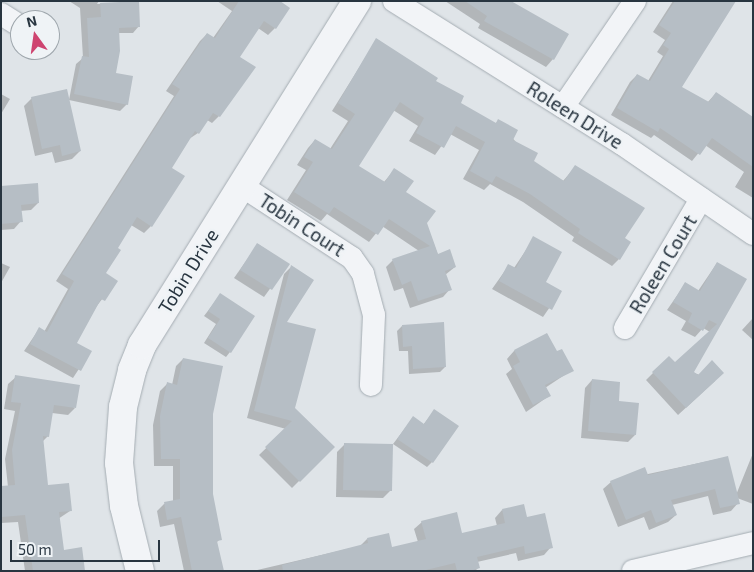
<!DOCTYPE html>
<html>
<head>
<meta charset="utf-8">
<style>
  body { margin:0 }
  #map { position:relative; width:754px; height:572px; overflow:hidden; background:#dfe4e8; font-family:"Exo 2",sans-serif }
  div>[style] { position:absolute }
  .shadow>* { inset:0; background:#0003 }
  .building>* { inset:0; background:#b6bec5 }
  .roads { filter:drop-shadow(0 0 1px #a4acb2) drop-shadow(0 0 1px #a4acb2) }
  .minor>* { height:22px; margin:-11px; padding:0 11px; transform-origin:11px; border-radius:11px; background:#f2f4f7 }
  .tertiary>* { height:28px; margin:-14px; padding:0 14px; transform-origin:14px; border-radius:14px; background:#f2f4f7 }
  span { translate:-50% -50%; white-space:nowrap; text-align:center; line-height:1.15; -webkit-text-stroke:5px #eff3f6; paint-order:stroke }
  .street-label { font-size:19px; color:#283540 }
  .frame { position:absolute; inset:0; border:2px solid #283540; pointer-events:none }
  .north { position:absolute; left:10px; top:10px; width:50px; height:50px; box-sizing:border-box; background:#eff3f6; border:1px solid #9fa7ad; border-radius:50%; rotate:346deg; font-size:14px; font-weight:700; line-height:20px; text-align:center; color:#283540 }
  .north::after { content:''; display:block; margin:auto; width:18px; height:22px; background:#ce4470; clip-path:polygon(50% 0,100% 100%,50% 72%,0 100%) }
  .scale { position:absolute; left:10px; top:540px; width:150px; height:22px; box-sizing:border-box; border:2px solid #283540; border-top:0; padding-left:6px; font-size:15px; line-height:18px; white-space:nowrap; color:#283540; -webkit-text-stroke:4px #eff3f6; paint-order:stroke }
</style>
</head>
<body>
<div id="map">
  <div class="shadow">
    <div style="clip-path:polygon(69px 1px,99px 1px,97px 4px,138px 2px,139px 26px,133px 33px,118px 33px,114px 74px,127px 104px,120px 111px,69px 100px,76px 64px,83px 58px,80px 8px)"></div>
    <div style="clip-path:polygon(217px 1px,278px 1px,275px 28px,268px 35px,258px 28px,239px 57px,254px 67px,219px 116px,212px 123px,207px 120px,198px 133px,189px 139px,170px 168px,151px 226px,144px 233px,131px 225px,116px 248px,104px 273px,116px 281px,96px 307px,75px 344px,90px 352px,73px 378px,24px 351px,39px 329px,44px 332px,68px 289px,56px 281px,174px 96px,166px 91px,200px 41px,207px 34px,213px 38px,232px 11px)"></div>
    <div style="clip-path:polygon(445px 1px,508px 1px,553px 59px,546px 67px,478px 28px,480px 24px)"></div>
    <div style="clip-path:polygon(673px 1px,734px 1px,680px 87px,707px 103px,716px 93px,753px 147px,753px 198px,735px 187px,744px 172px,705px 145px,692px 161px,654px 135px,651px 138px,611px 115px,630px 82px,637px 75px,648px 81px,663px 56px,657px 52px,665px 40px,653px 32px)"></div>
    <div style="clip-path:polygon(377px 39px,459px 104px,495px 124px,498px 121px,532px 161px,563px 181px,575px 167px,624px 238px,619px 259px,612px 266px,572px 241px,574px 237px,523px 202px,490px 184px,484px 190px,463px 179px,479px 150px,450px 134px,435px 155px,409px 141px,418px 126px,393px 110px,357px 166px,384px 182px,394px 170px,405px 192px,426px 223px,438px 255px,455px 267px,445px 275px,450px 289px,443px 297px,410px 308px,403px 288px,394px 291px,386px 267px,393px 260px,419px 251px,382px 226px,369px 242px,327px 214px,321px 221px,287px 200px,306px 170px,297px 165px,308px 148px,315px 140px,330px 149px,348px 121px,332px 111px)"></div>
    <div style="clip-path:polygon(1px 94px,10px 99px,1px 114px)"></div>
    <div style="clip-path:polygon(32px 98px,80px 151px,72px 159px,55px 163px,52px 152px,35px 156px,24px 106px)"></div>
    <div style="clip-path:polygon(1px 187px,38px 203px,31px 210px,20px 211px,21px 221px,14px 229px,1px 230px)"></div>
    <div style="clip-path:polygon(534px 238px,544px 282px,561px 291px,543px 317px,492px 289px,509px 265px,514px 268px)"></div>
    <div style="clip-path:polygon(258px 244px,288px 264px,264px 297px,234px 278px)"></div>
    <div style="clip-path:polygon(1px 263px,10px 267px,1px 283px)"></div>
    <div style="clip-path:polygon(717px 263px,745px 279px,692px 372px,715px 381px,678px 415px,646px 380px,653px 373px,675px 364px,710px 332px,703px 328px,695px 337px,681px 330px,686px 321px,667px 310px,685px 284px,698px 291px)"></div>
    <div style="clip-path:polygon(292px 266px,285px 323px,294px 408px,333px 447px,292px 488px,259px 455px,286px 429px,247px 418px,284px 274px)"></div>
    <div style="clip-path:polygon(220px 295px,230px 352px,226px 357px,204px 343px,216px 324px,204px 316px)"></div>
    <div style="clip-path:polygon(753px 318px,753px 340px,742px 330px)"></div>
    <div style="clip-path:polygon(402px 326px,445px 367px,440px 372px,409px 374px,408px 351px,399px 351px,397px 331px)"></div>
    <div style="clip-path:polygon(547px 334px,556px 353px,572px 370px,545px 388px,549px 396px,526px 412px,506px 374px,512px 369px,507px 359px,514px 351px)"></div>
    <div style="clip-path:polygon(183px 359px,211px 414px,212px 495px,220px 539px,216px 543px,223px 571px,184px 571px,174px 524px,160px 527px,157px 511px,164px 504px,173px 502px,173px 466px,154px 466px,153px 425px,160px 391px,167px 384px,172px 385px,176px 366px)"></div>
    <div style="clip-path:polygon(16px 377px,75px 408px,68px 415px,52px 413px,48px 436px,42px 442px,46px 487px,70px 511px,58px 519px,63px 551px,84px 571px,25px 571px,18px 522px,1px 523px,1px 488px,8px 487px,5px 459px,15px 411px,4px 409px,8px 384px)"></div>
    <div style="clip-path:polygon(592px 380px,617px 402px,635px 435px,628px 442px,581px 438px,585px 388px)"></div>
    <div style="clip-path:polygon(434px 411px,432px 462px,427px 467px,393px 444px,413px 418px,423px 425px)"></div>
    <div style="clip-path:polygon(345px 444px,391px 490px,383px 498px,336px 497px,337px 452px)"></div>
    <div style="clip-path:polygon(753px 453px,753px 504px,737px 498px,738px 503px,731px 511px,713px 515px,708px 496px,672px 505px,676px 515px,668px 522px,649px 530px,644px 517px,618px 527px,603px 489px,611px 482px,727px 457px,736px 495px)"></div>
    <div style="clip-path:polygon(502px 510px,526px 519px,551px 547px,544px 555px,518px 561px,516px 553px,477px 562px,478px 568px,475px 571px,253px 571px,360px 546px,367px 539px,391px 549px,418px 542px,414px 529px,422px 522px,461px 534px,497px 526px,495px 518px)"></div>
  </div>
  <div class="building">
    <div style="clip-path:polygon(139px 1px,140px 27px,119px 28px,120px 51px,116px 73px,133px 76px,128px 105px,74px 94px,82px 56px,89px 57px,87px 18px,101px 17px,100px 3px)"></div>
    <div style="clip-path:polygon(239px 1px,280px 1px,290px 8px,276px 29px,264px 21px,240px 57px,256px 67px,220px 117px,213px 113px,199px 134px,195px 131px,172px 168px,185px 176px,152px 227px,137px 217px,118px 248px,121px 250px,106px 273px,118px 281px,105px 301px,101px 299px,77px 343px,92px 351px,81px 371px,30px 344px,39px 327px,47px 332px,74px 281px,62px 274px,180px 89px,172px 84px,207px 33px,215px 38px)"></div>
    <div style="clip-path:polygon(465px 1px,511px 1px,569px 34px,554px 60px,484px 21px,487px 16px)"></div>
    <div style="clip-path:polygon(675px 1px,736px 1px,682px 87px,709px 102px,716px 92px,753px 117px,753px 167px,712px 138px,700px 155px,660px 128px,658px 132px,617px 108px,637px 74px,650px 81px,669px 49px,663px 45px,671px 33px,659px 25px)"></div>
    <div style="clip-path:polygon(376px 38px,438px 78px,436px 81px,464px 96px,461px 103px,496px 123px,498px 119px,518px 130px,513px 140px,538px 153px,534px 161px,564px 181px,575px 165px,645px 208px,625px 238px,631px 242px,620px 260px,578px 233px,580px 229px,530px 194px,496px 176px,492px 183px,470px 171px,485px 142px,456px 126px,444px 148px,416px 133px,424px 118px,400px 102px,359px 166px,385px 182px,394px 168px,414px 181px,406px 192px,436px 211px,427px 223px,438px 254px,450px 249px,456px 267px,445px 271px,452px 290px,418px 301px,411px 281px,402px 285px,392px 259px,430px 246px,389px 219px,378px 235px,334px 207px,329px 214px,294px 192px,313px 162px,304px 157px,315px 139px,332px 149px,355px 114px,338px 103px)"></div>
    <div style="clip-path:polygon(67px 89px,81px 151px,62px 156px,60px 145px,42px 149px,31px 97px)"></div>
    <div style="clip-path:polygon(38px 183px,39px 203px,21px 205px,23px 222px,1px 224px,1px 186px)"></div>
    <div style="clip-path:polygon(533px 236px,562px 252px,546px 282px,562px 291px,552px 310px,499px 281px,508px 264px,516px 268px)"></div>
    <div style="clip-path:polygon(257px 243px,290px 264px,272px 290px,240px 270px)"></div>
    <div style="clip-path:polygon(717px 262px,747px 279px,694px 372px,698px 375px,712px 360px,724px 373px,686px 408px,652px 372px,669px 356px,675px 362px,717px 324px,709px 320px,703px 331px,688px 322px,692px 313px,673px 302px,685px 282px,700px 291px)"></div>
    <div style="clip-path:polygon(291px 265px,314px 280px,287px 322px,316px 329px,295px 408px,335px 447px,300px 482px,265px 447px,292px 421px,254px 411px)"></div>
    <div style="clip-path:polygon(220px 293px,255px 316px,231px 353px,208px 338px,220px 319px,208px 311px)"></div>
    <div style="clip-path:polygon(444px 322px,446px 367px,413px 369px,412px 346px,403px 347px,402px 325px)"></div>
    <div style="clip-path:polygon(547px 333px,557px 351px,562px 349px,574px 371px,545px 385px,551px 396px,533px 405px,513px 366px,520px 362px,514px 350px)"></div>
    <div style="clip-path:polygon(183px 358px,223px 366px,213px 414px,213px 494px,222px 540px,217px 541px,224px 571px,192px 571px,181px 517px,167px 520px,164px 502px,180px 499px,180px 459px,161px 459px,160px 416px,167px 382px,177px 385px)"></div>
    <div style="clip-path:polygon(15px 375px,80px 385px,76px 408px,54px 405px,49px 437px,43px 436px,48px 485px,69px 483px,72px 511px,59px 512px,64px 550px,82px 547px,85px 571px,33px 571px,25px 515px,2px 517px,1px 486px,15px 485px,12px 450px,21px 403px,11px 402px)"></div>
    <div style="clip-path:polygon(592px 379px,620px 382px,619px 401px,639px 403px,636px 435px,588px 431px)"></div>
    <div style="clip-path:polygon(434px 409px,459px 426px,433px 463px,397px 439px,413px 416px,424px 424px)"></div>
    <div style="clip-path:polygon(344px 443px,393px 444px,392px 491px,343px 490px)"></div>
    <div style="clip-path:polygon(728px 456px,740px 504px,720px 508px,715px 489px,671px 500px,677px 515px,656px 523px,651px 510px,626px 520px,610px 481px,645px 467px,648px 475px)"></div>
    <div style="clip-path:polygon(524px 504px,527px 517px,545px 513px,553px 548px,525px 554px,524px 546px,477px 557px,480px 568px,470px 571px,457px 571px,455px 563px,422px 571px,283px 571px,282px 565px,368px 543px,367px 538px,389px 533px,392px 547px,426px 539px,421px 521px,457px 512px,462px 533px,505px 523px,502px 509px)"></div>
  </div>
  <div class="roads">
    <div class="minor">
      <div style="left:394px;top:1px;width:269px;rotate:32.1deg"></div>
      <div style="left:622px;top:144px;width:159px;rotate:34.5deg"></div>
      <div style="left:1px;top:14px;width:22px;rotate:32deg"></div>
      <div style="left:563px;top:107px;width:128px;rotate:-55.8deg"></div>
      <div style="left:242px;top:186px;width:131px;rotate:33.2deg"></div>
      <div style="left:352px;top:258px;width:19px;rotate:55deg"></div>
      <div style="left:363px;top:274px;width:42px;rotate:75deg"></div>
      <div style="left:374px;top:315px;width:70px;rotate:92.5deg"></div>
      <div style="left:625px;top:328px;width:150px;rotate:-59.5deg"></div>
      <div style="left:633px;top:571px;width:123px;rotate:-13.1deg"></div>
    </div>
    <div class="tertiary">
      <div style="left:140px;top:571px;width:67px;rotate:-103.8deg"></div>
      <div style="left:124px;top:506px;width:43px;rotate:-96.6deg"></div>
      <div style="left:119px;top:463px;width:56px;rotate:-85.9deg"></div>
      <div style="left:123px;top:407px;width:38px;rotate:-76deg"></div>
      <div style="left:132px;top:370px;width:27px;rotate:-68deg"></div>
      <div style="left:142px;top:345px;width:406px;rotate:-58deg"></div>
    </div>
  </div>
  <div class="street-label">
    <span style="left:575px;top:115px;rotate:32deg">Roleen Drive</span>
    <span style="left:302px;top:225px;rotate:33deg">Tobin Court</span>
    <span style="left:663px;top:264px;rotate:-59deg">Roleen Court</span>
    <span style="left:188px;top:271px;rotate:-58deg">Tobin Drive</span>
  </div>
  <div class="frame"></div>
  <div class="north">N</div>
  <div class="scale">50 m</div>
</div>
</body>
</html>
